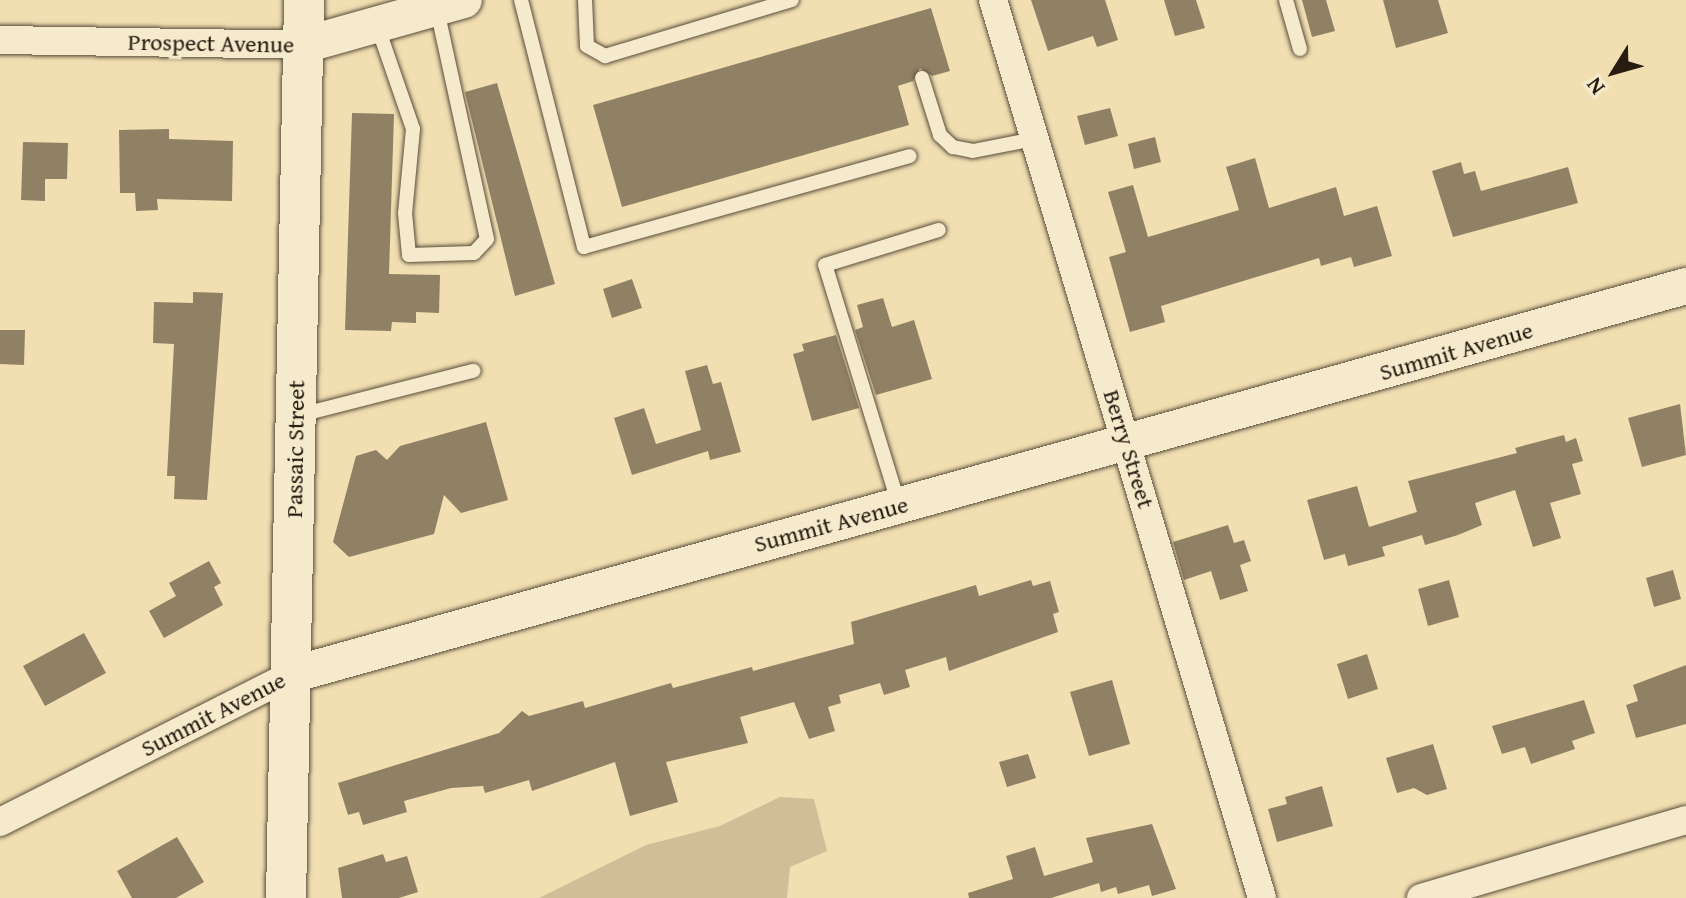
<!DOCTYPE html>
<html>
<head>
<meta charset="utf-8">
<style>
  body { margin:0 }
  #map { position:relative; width:1686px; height:898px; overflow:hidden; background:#f1dfb2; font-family:"Gentium Book Plus",serif }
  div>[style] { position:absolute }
  .green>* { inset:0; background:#cfbe97 }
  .building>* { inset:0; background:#908165 }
  .roads { filter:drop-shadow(0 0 2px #5a4d3a) drop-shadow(0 0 2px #5a4d3a) }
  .service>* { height:14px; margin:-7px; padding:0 7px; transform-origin:7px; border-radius:7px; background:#f6eacd }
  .minor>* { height:28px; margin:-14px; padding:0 14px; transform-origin:14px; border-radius:14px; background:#f6eacd }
  .tertiary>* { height:36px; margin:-18px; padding:0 18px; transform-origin:18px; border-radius:18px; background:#f6eacd }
  .secondary>* { height:40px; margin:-20px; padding:0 20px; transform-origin:20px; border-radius:20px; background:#f6eacd }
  span { translate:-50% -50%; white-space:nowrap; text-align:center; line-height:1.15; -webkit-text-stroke:7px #f6eacd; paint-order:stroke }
  .street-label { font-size:24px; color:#271c12 }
  .north { position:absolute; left:1574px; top:32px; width:80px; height:80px; -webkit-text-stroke:6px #f6eacd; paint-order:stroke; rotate:233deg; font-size:22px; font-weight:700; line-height:32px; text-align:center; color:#271c12 }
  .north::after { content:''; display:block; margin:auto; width:28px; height:36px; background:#271c12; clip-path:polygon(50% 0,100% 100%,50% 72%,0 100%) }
</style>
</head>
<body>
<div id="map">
  <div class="green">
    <div style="clip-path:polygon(780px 797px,814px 799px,827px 851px,790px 867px,787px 898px,539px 898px,646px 845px,720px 826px)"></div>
  </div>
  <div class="building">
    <div style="clip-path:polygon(1031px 0,1105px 0,1118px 40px,1097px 47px,1093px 36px,1048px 51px)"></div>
    <div style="clip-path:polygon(1164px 0,1196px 0,1205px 28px,1175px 36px)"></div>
    <div style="clip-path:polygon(1302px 0,1326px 0,1335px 31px,1312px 37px)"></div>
    <div style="clip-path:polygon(1383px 0,1438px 0,1448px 33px,1396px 48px)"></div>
    <div style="clip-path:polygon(931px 8px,950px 71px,932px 76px,920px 68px,913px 81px,898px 86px,909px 125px,622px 207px,593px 105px)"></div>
    <div style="clip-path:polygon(497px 83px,555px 284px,515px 296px,465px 92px)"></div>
    <div style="clip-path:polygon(1110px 108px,1118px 136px,1085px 145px,1077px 116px)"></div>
    <div style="clip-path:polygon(352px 113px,394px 114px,389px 274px,440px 275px,439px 313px,416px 312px,416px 323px,392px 322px,391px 331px,345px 330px)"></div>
    <div style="clip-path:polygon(169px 129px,169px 139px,233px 141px,232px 201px,157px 199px,158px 210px,136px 211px,135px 193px,120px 193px,119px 130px)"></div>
    <div style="clip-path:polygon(1155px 137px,1161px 162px,1134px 169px,1128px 144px)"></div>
    <div style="clip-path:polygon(23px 142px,68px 143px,67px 179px,45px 179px,45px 201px,21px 200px)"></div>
    <div style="clip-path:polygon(1255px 158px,1269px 208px,1336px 187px,1344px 216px,1377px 206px,1392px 256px,1354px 267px,1351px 257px,1321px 266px,1319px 258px,1161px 306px,1165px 322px,1130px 332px,1109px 257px,1126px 252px,1108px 192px,1133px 185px,1148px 237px,1239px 210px,1226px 167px)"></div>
    <div style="clip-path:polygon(1461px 162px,1464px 174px,1475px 171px,1481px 191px,1568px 167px,1578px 203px,1453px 237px,1432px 171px)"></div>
    <div style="clip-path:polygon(632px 279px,642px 308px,612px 318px,603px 289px)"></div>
    <div style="clip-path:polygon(193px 292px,223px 293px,207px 500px,174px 499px,175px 476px,167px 476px,174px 344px,153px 343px,154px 302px,193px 303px)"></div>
    <div style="clip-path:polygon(883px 298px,892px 327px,914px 320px,932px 379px,876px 395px,855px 330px,863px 327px,857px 305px)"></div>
    <div style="clip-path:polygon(0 330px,25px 330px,24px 365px,0 364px)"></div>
    <div style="clip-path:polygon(836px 335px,859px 408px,812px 421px,793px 354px,804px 351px,802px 344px)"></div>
    <div style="clip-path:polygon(707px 365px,713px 384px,721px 382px,741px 452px,710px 460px,708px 451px,632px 475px,614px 418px,644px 408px,656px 444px,701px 430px,685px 371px)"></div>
    <div style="clip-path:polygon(1680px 404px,1686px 455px,1642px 467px,1628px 418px)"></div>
    <div style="clip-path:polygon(486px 422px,508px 500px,461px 513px,444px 495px,434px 534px,349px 557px,333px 542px,356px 456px,376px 450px,387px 460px,400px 446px)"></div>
    <div style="clip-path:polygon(1564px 435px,1566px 442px,1576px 438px,1583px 461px,1572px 464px,1581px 494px,1550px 503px,1561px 538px,1533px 547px,1515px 490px,1475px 503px,1482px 525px,1458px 535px,1425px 545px,1422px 535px,1382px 547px,1385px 556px,1348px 566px,1345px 554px,1324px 560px,1307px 500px,1357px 486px,1369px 527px,1417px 512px,1408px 481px,1517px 453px,1515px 448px)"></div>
    <div style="clip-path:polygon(1228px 525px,1234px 543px,1244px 540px,1251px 561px,1240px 565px,1248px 591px,1220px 600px,1211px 571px,1184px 580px,1173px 542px)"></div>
    <div style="clip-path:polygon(209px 561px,221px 583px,214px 587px,223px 605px,164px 638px,149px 611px,176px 596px,169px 583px)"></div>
    <div style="clip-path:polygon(1673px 570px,1681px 599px,1654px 607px,1646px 578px)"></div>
    <div style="clip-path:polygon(1031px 580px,1033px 586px,1050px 581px,1059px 612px,1053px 614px,1058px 632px,949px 671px,946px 657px,905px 670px,910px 687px,884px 695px,880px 683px,839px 695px,841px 703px,828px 707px,835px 731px,809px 739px,794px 702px,740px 717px,748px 743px,666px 762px,678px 802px,630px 816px,615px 762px,532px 791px,529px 780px,485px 793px,483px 786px,451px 788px,404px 801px,407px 812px,363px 825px,359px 812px,348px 815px,338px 783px,499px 733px,522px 711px,529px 716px,583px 701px,585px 708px,671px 683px,673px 688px,752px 667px,753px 671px,854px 644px,851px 622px,976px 585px,979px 596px)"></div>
    <div style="clip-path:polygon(1449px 580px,1459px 617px,1428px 626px,1418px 589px)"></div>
    <div style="clip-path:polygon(84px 633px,106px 673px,45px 706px,23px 666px)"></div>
    <div style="clip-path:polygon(1367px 654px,1378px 689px,1348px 699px,1337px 664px)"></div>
    <div style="clip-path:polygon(1686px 665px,1686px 724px,1636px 738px,1626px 705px,1638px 701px,1633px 685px)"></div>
    <div style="clip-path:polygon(1112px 680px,1130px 744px,1089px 756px,1070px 692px)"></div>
    <div style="clip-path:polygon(1584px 700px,1595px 733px,1572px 741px,1575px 749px,1531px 764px,1525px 747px,1502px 754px,1492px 726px)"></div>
    <div style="clip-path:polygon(1433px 744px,1447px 789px,1427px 795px,1414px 788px,1397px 793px,1386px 758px)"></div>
    <div style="clip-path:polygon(1028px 754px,1036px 778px,1007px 787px,999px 762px)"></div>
    <div style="clip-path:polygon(1322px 786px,1333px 826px,1277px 842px,1268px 809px,1287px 804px,1285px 797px)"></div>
    <div style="clip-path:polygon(1152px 824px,1176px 889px,1152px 896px,1149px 885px,1118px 894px,1116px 887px,1101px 892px,1099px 883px,1051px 898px,969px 898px,968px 893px,1013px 879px,1006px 856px,1035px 847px,1044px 876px,1093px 862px,1086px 838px)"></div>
    <div style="clip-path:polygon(177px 837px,204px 882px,176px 898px,132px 898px,117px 871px)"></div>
    <div style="clip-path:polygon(383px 854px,386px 862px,407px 856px,418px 892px,399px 898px,342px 898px,338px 868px)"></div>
  </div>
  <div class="roads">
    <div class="service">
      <div style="left:521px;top:0;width:255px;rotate:75.7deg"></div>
      <div style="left:584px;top:247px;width:338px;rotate:-15.6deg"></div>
      <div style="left:585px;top:0;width:46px;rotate:87.5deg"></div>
      <div style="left:587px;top:46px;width:21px;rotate:29deg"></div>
      <div style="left:605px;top:56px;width:195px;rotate:-16.7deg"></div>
      <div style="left:1286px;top:0;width:51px;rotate:74.1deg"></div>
      <div style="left:377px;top:25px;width:110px;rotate:70.9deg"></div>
      <div style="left:413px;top:129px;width:84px;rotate:95.4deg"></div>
      <div style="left:405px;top:213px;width:42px;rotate:84.6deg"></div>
      <div style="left:409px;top:255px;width:65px;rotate:-1.8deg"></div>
      <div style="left:474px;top:253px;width:19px;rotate:-47deg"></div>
      <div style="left:487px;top:239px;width:234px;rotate:-102.3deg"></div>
      <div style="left:922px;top:78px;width:60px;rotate:72.5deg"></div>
      <div style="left:940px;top:135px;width:18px;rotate:43deg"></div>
      <div style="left:953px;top:147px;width:20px;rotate:11deg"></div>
      <div style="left:973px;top:151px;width:63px;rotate:-11deg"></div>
      <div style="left:300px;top:415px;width:179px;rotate:-14.3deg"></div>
      <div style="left:899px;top:505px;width:251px;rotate:-107.1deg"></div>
      <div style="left:825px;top:265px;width:119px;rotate:-17.1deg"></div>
    </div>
    <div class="minor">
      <div style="left:993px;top:0;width:937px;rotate:73.32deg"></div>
      <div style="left:0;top:40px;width:304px;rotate:0.9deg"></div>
      <div style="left:0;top:822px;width:326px;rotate:-26.8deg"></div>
      <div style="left:1421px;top:898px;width:276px;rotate:-16.4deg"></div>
    </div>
    <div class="tertiary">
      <div style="left:304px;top:45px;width:166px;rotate:-15.7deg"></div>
      <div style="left:291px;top:675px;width:1448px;rotate:-15.58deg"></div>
    </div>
    <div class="secondary">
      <div style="left:286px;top:898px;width:898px;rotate:-88.85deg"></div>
    </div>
  </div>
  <div class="street-label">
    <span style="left:211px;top:43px;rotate:1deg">Prospect Avenue</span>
    <span style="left:1456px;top:351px;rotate:-16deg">Summit Avenue</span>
    <span style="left:295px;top:449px;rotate:-89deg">Passaic Street</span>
    <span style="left:1129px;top:449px;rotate:73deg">Berry Street</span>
    <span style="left:831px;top:524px;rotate:-15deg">Summit Avenue</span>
    <span style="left:213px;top:714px;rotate:-27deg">Summit Avenue</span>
  </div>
  <div class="north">N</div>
</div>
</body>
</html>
